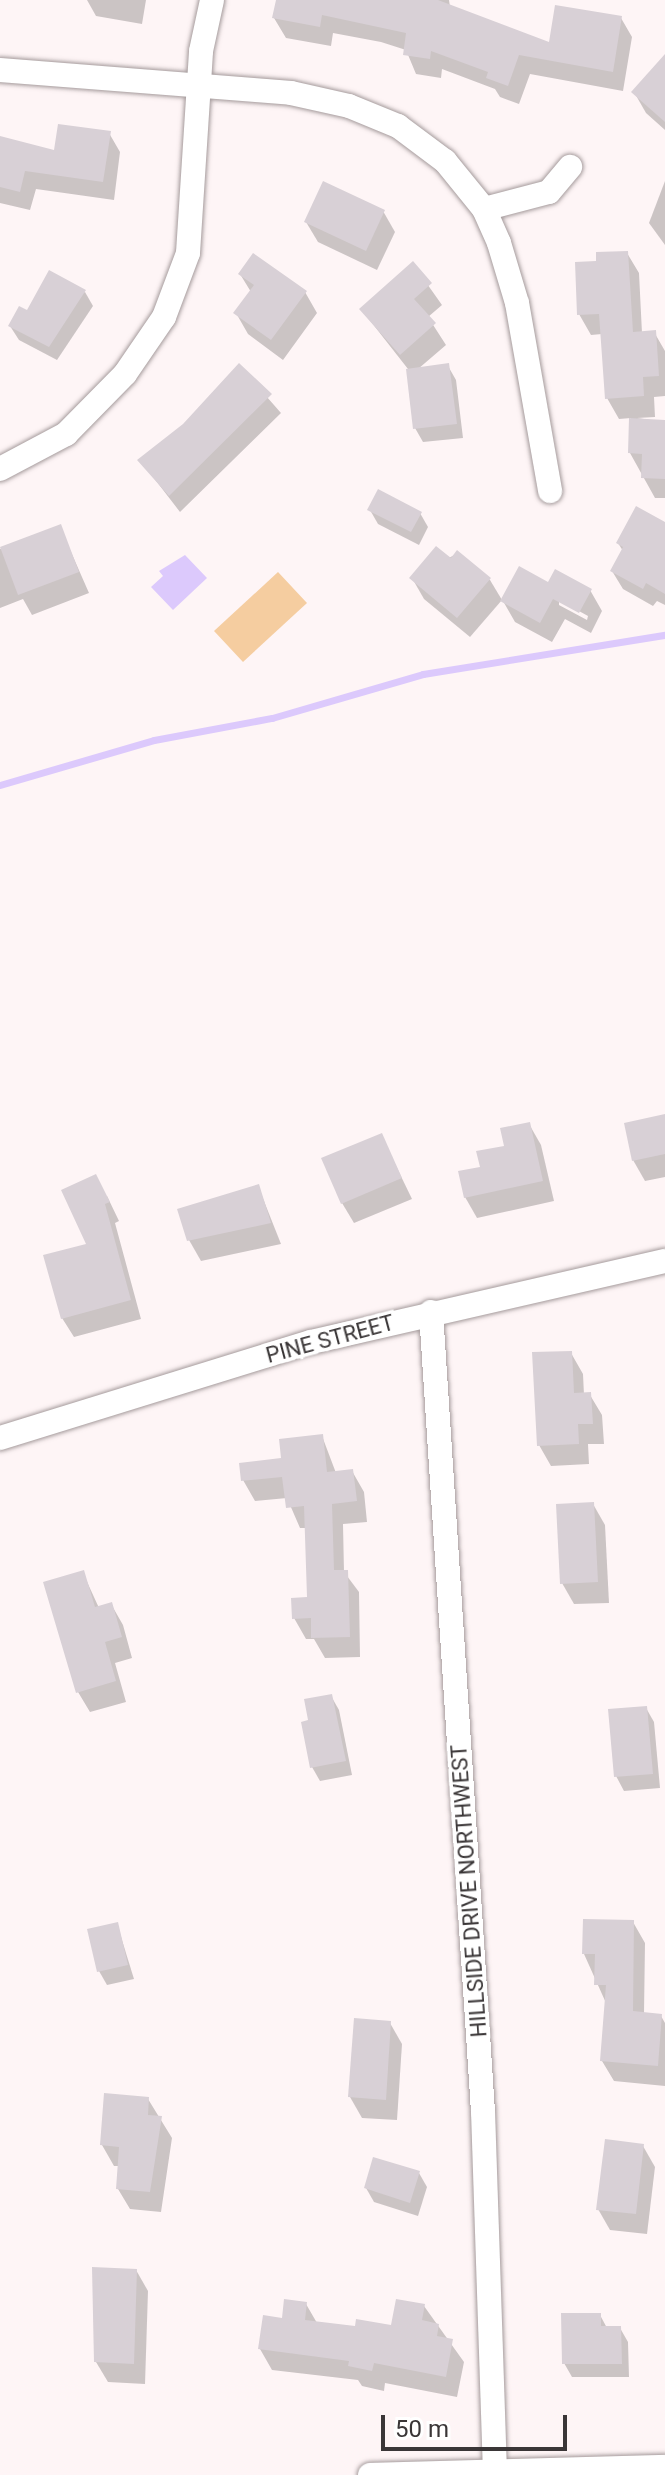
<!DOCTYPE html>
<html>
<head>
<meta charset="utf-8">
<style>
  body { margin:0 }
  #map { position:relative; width:665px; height:2475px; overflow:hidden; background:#fef5f6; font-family:Roboto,sans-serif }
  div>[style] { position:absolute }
  .green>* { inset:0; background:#f5cda0 }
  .water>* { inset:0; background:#dcc9fc }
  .shadow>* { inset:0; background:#0003 }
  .stream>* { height:7px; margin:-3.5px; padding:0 3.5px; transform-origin:3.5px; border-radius:3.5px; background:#dcc9fc }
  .building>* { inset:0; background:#d8d0d6 }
  .roads { filter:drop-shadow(0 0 2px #a59b9c) drop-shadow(0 0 2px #a59b9c) }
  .minor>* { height:24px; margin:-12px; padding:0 12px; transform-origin:12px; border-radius:12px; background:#fff }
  span { translate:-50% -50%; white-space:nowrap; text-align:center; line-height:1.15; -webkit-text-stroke:7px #fff; paint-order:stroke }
  .street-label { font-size:22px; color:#3a3637 }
  .scale { position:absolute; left:381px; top:2415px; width:186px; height:36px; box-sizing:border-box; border:4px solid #3a3637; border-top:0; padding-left:10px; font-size:24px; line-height:28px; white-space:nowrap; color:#3a3637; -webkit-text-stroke:6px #fff; paint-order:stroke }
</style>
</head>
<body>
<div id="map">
  <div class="green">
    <div style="clip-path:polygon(278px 572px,307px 603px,243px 662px,214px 631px)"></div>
  </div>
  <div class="water">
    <div style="clip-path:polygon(185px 555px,207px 578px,173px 610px,151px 587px,163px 576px,159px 571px)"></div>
  </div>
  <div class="shadow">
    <div style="clip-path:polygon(87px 0,146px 0,142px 24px,96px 16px)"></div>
    <div style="clip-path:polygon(278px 0,449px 0,450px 7px,550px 44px,621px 18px,632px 37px,623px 91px,530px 74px,519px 104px,500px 97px,495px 89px,442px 69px,441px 78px,416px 74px,406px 50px,381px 42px,333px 33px,331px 46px,286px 38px,274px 18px)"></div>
    <div style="clip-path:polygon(665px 57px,665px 130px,646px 113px,634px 92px)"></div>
    <div style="clip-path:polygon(109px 133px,120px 152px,114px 200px,36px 189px,30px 210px,0 203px,0 140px,56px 152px)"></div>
    <div style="clip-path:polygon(665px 181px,665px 245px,649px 223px)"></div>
    <div style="clip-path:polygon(383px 211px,395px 232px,377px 270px,318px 242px,306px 222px)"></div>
    <div style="clip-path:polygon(627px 253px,639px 273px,642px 333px,654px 332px,665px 351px,665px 396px,654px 397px,655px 417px,637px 418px,665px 422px,665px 498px,655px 498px,630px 453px,631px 418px,619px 419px,607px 398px,602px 334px,591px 335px,579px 314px,598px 263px)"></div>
    <div style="clip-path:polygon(413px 264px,442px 305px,428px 317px,446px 345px,418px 369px,448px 366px,456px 380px,463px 438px,423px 442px,415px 428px,408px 369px,361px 309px)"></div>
    <div style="clip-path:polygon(240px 274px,305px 292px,317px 313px,283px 360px,248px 334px,236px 313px,251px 292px)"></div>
    <div style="clip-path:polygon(85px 292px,93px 306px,57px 360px,19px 340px,10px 326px,28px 313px)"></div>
    <div style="clip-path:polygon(239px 365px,281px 413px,180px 512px,140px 460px,184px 425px)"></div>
    <div style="clip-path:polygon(370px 510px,420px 513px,428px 527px,419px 545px,378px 524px)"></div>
    <div style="clip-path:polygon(665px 525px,665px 605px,657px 601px,653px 606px,623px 589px,612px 571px,623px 551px,618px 543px)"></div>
    <div style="clip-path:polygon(60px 527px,89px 593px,32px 615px,23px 599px,0 608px,0 549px)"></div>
    <div style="clip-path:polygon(458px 553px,490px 580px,502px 600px,470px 637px,424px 599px,412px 578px)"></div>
    <div style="clip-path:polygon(evenodd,548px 584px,590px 590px,602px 611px,591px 633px,565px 619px,552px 642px,515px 622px,503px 601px,548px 584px,559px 600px,588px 616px,587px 620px,559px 605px,559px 600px)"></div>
    <div style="clip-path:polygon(665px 1116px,665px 1177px,645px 1181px,633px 1160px)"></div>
    <div style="clip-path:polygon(529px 1124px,541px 1145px,554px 1201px,477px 1218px,465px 1197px,482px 1168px)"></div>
    <div style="clip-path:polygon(381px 1135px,412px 1199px,354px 1223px,342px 1203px)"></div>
    <div style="clip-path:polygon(258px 1186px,281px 1244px,201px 1261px,189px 1240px)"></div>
    <div style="clip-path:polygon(107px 1196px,119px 1221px,115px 1223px,141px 1319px,74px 1337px,62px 1318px)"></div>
    <div style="clip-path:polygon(571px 1353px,583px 1374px,584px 1395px,590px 1395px,602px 1415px,604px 1444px,588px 1444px,589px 1464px,551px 1466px,539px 1445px)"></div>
    <div style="clip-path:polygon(322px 1436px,336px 1473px,352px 1471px,364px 1492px,367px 1522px,343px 1524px,344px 1572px,359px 1592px,360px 1657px,325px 1658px,314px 1639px,306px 1639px,294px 1618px,309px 1599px,307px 1528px,300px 1528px,287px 1498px,255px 1501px,243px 1480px)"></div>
    <div style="clip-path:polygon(593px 1504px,605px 1525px,609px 1603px,574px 1604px,562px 1583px)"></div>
    <div style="clip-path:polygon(83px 1573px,99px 1608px,111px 1604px,123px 1625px,132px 1658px,115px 1663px,126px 1702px,90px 1712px,78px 1692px)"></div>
    <div style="clip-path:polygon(331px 1696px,339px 1710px,352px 1775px,320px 1781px,312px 1767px)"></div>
    <div style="clip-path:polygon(646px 1708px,654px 1722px,660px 1788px,624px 1791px,616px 1776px)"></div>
    <div style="clip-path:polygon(633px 1922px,645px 1943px,644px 2014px,661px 2016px,665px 2023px,665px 2086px,614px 2081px,602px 2061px,606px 2003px,584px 1954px)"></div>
    <div style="clip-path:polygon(117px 1924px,134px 1979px,107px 1985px,99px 1971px)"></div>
    <div style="clip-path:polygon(390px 2023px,402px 2044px,397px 2120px,362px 2118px,350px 2097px)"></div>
    <div style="clip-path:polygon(148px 2099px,172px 2138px,161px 2212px,130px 2209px,118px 2189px,120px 2166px,114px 2166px,102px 2145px)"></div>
    <div style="clip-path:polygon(643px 2146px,655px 2167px,647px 2234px,610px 2230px,598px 2209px)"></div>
    <div style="clip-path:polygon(419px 2173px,427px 2187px,418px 2216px,374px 2202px,366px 2188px)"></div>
    <div style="clip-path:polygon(94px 2269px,136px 2270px,148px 2291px,145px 2384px,108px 2382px,96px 2362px)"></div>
    <div style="clip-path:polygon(306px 2304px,317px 2323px,357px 2328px,393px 2328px,424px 2306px,464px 2362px,457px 2397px,385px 2383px,384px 2391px,362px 2386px,358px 2380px,272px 2370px,260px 2349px,284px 2320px)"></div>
    <div style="clip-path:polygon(600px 2315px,607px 2328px,620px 2328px,628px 2342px,629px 2377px,572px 2377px,564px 2363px)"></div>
  </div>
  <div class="stream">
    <div style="left:0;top:785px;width:160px;rotate:-16.3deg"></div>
    <div style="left:154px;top:740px;width:120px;rotate:-10.6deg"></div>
    <div style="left:272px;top:718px;width:157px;rotate:-16.2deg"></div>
    <div style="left:423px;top:674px;width:245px;rotate:-9.2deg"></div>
  </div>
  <div class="building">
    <div style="clip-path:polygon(276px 0,438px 0,549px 42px,555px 5px,622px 16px,613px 72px,519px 55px,508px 86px,486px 78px,488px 72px,431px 51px,430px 59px,403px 55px,406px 33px,322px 15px,320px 27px,272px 18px)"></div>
    <div style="clip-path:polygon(665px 54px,665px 122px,631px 92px)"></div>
    <div style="clip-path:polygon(58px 124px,111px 131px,103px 182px,25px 171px,20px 192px,0 187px,0 136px,54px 150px)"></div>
    <div style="clip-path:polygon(323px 181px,385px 210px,366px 251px,304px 222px)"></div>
    <div style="clip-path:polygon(628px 251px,633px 332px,656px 330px,659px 376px,643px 377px,644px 396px,605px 399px,599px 314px,577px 315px,575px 262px,596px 261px,596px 252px)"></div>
    <div style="clip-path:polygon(253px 253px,307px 291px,271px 340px,233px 313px,254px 285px,238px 274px)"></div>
    <div style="clip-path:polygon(413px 261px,432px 283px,414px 299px,436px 323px,400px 355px,359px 309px)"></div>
    <div style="clip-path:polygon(49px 270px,86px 290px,49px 347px,8px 326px,19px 306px,27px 310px)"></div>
    <div style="clip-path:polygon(239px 363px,272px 394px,169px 496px,137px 460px,183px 424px)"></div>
    <div style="clip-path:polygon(449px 363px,457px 424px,413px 429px,406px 369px)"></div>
    <div style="clip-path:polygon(629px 418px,665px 420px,665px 479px,641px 478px,642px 454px,628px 453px)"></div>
    <div style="clip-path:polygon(378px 489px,422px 512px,411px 532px,367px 510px)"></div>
    <div style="clip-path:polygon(636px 506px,665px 522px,665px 594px,646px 583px,643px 589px,610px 571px,623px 547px,616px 543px)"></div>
    <div style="clip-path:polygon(61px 524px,79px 572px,18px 595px,0 547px)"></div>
    <div style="clip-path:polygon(436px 546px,451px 558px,457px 550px,491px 578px,457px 618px,409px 578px)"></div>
    <div style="clip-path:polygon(519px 566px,548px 582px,555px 569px,592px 589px,579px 613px,553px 599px,540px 623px,500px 601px)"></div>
    <div style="clip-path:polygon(665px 1114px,665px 1154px,632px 1161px,624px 1123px)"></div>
    <div style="clip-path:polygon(530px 1122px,543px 1181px,464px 1198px,458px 1171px,480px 1167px,476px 1151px,504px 1146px,500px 1128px)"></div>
    <div style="clip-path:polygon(382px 1133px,402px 1178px,341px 1204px,321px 1158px)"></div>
    <div style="clip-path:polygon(96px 1174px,110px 1202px,105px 1204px,131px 1300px,61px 1319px,43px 1255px,86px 1244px,61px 1190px)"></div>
    <div style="clip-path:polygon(259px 1184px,271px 1223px,187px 1241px,177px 1209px)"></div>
    <div style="clip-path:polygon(572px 1351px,574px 1393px,591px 1392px,593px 1424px,578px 1424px,579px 1444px,537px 1446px,532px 1352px)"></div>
    <div style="clip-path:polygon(323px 1434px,327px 1472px,353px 1469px,357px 1501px,332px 1504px,334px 1570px,348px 1570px,350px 1637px,311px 1638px,311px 1618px,292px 1619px,291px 1598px,307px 1597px,304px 1506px,286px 1508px,282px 1477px,241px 1481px,239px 1463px,281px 1458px,279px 1439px)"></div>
    <div style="clip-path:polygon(594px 1502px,598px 1582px,560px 1584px,556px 1504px)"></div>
    <div style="clip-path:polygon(84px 1570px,95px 1607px,112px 1602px,122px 1637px,105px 1642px,116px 1681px,76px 1693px,43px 1582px)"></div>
    <div style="clip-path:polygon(332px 1694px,346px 1761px,310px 1768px,301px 1722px,308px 1720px,304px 1699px)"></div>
    <div style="clip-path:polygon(647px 1706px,653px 1774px,614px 1777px,608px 1709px)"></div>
    <div style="clip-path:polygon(583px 1919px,634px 1920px,633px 2011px,662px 2014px,658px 2066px,600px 2061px,606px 1985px,594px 1985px,595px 1954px,582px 1954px)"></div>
    <div style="clip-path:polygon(118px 1922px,128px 1965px,97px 1972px,87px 1929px)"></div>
    <div style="clip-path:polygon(354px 2018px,391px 2021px,386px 2100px,348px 2097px)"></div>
    <div style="clip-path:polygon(104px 2093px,149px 2097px,148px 2115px,162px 2116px,150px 2192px,116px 2189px,119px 2147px,100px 2145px)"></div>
    <div style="clip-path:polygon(605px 2139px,644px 2144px,636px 2214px,596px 2210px)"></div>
    <div style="clip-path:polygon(373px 2157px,420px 2171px,410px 2203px,364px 2188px)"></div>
    <div style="clip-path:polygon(92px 2267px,137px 2269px,134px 2364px,94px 2362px)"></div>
    <div style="clip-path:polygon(284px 2299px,307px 2302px,305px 2320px,355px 2326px,356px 2319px,391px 2325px,396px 2299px,425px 2304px,422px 2320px,439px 2324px,437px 2336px,453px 2339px,446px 2377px,374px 2363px,372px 2371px,348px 2366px,349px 2361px,258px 2349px,263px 2315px,282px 2318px)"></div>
    <div style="clip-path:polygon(561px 2313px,601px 2313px,601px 2326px,621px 2326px,622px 2364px,562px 2364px)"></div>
  </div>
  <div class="roads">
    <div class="minor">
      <div style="left:0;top:70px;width:292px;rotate:4.5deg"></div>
      <div style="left:291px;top:93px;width:59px;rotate:12.6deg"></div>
      <div style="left:349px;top:106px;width:53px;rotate:22.2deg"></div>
      <div style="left:398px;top:126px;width:59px;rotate:36.7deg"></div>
      <div style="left:445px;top:161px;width:62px;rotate:50.9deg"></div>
      <div style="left:484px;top:209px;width:37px;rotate:66deg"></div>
      <div style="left:499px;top:243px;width:63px;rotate:73.3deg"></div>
      <div style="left:517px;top:303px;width:191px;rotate:80deg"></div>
      <div style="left:484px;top:209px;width:67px;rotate:-14.7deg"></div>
      <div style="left:549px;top:192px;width:33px;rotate:-50deg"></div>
      <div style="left:0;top:469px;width:75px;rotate:-27.9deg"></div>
      <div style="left:66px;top:434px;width:84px;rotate:-45.5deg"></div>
      <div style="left:125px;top:374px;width:69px;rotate:-55.6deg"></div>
      <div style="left:164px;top:317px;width:68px;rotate:-69.4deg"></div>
      <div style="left:188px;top:253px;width:202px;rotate:-86.3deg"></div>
      <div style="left:201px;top:51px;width:52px;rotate:-77.8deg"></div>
      <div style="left:431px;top:1312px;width:801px;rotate:86.28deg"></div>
      <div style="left:483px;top:2111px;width:359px;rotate:88.1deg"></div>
      <div style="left:0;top:1438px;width:325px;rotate:-17.2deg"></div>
      <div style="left:311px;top:1342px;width:363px;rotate:-12.9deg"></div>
      <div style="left:370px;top:2475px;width:295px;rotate:-1.6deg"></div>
    </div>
  </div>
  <div class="street-label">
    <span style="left:330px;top:1339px;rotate:-15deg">PINE STREET</span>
    <span style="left:469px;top:1891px;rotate:-94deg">HILLSIDE DRIVE NORTHWEST</span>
  </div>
  <div class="scale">50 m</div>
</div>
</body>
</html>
